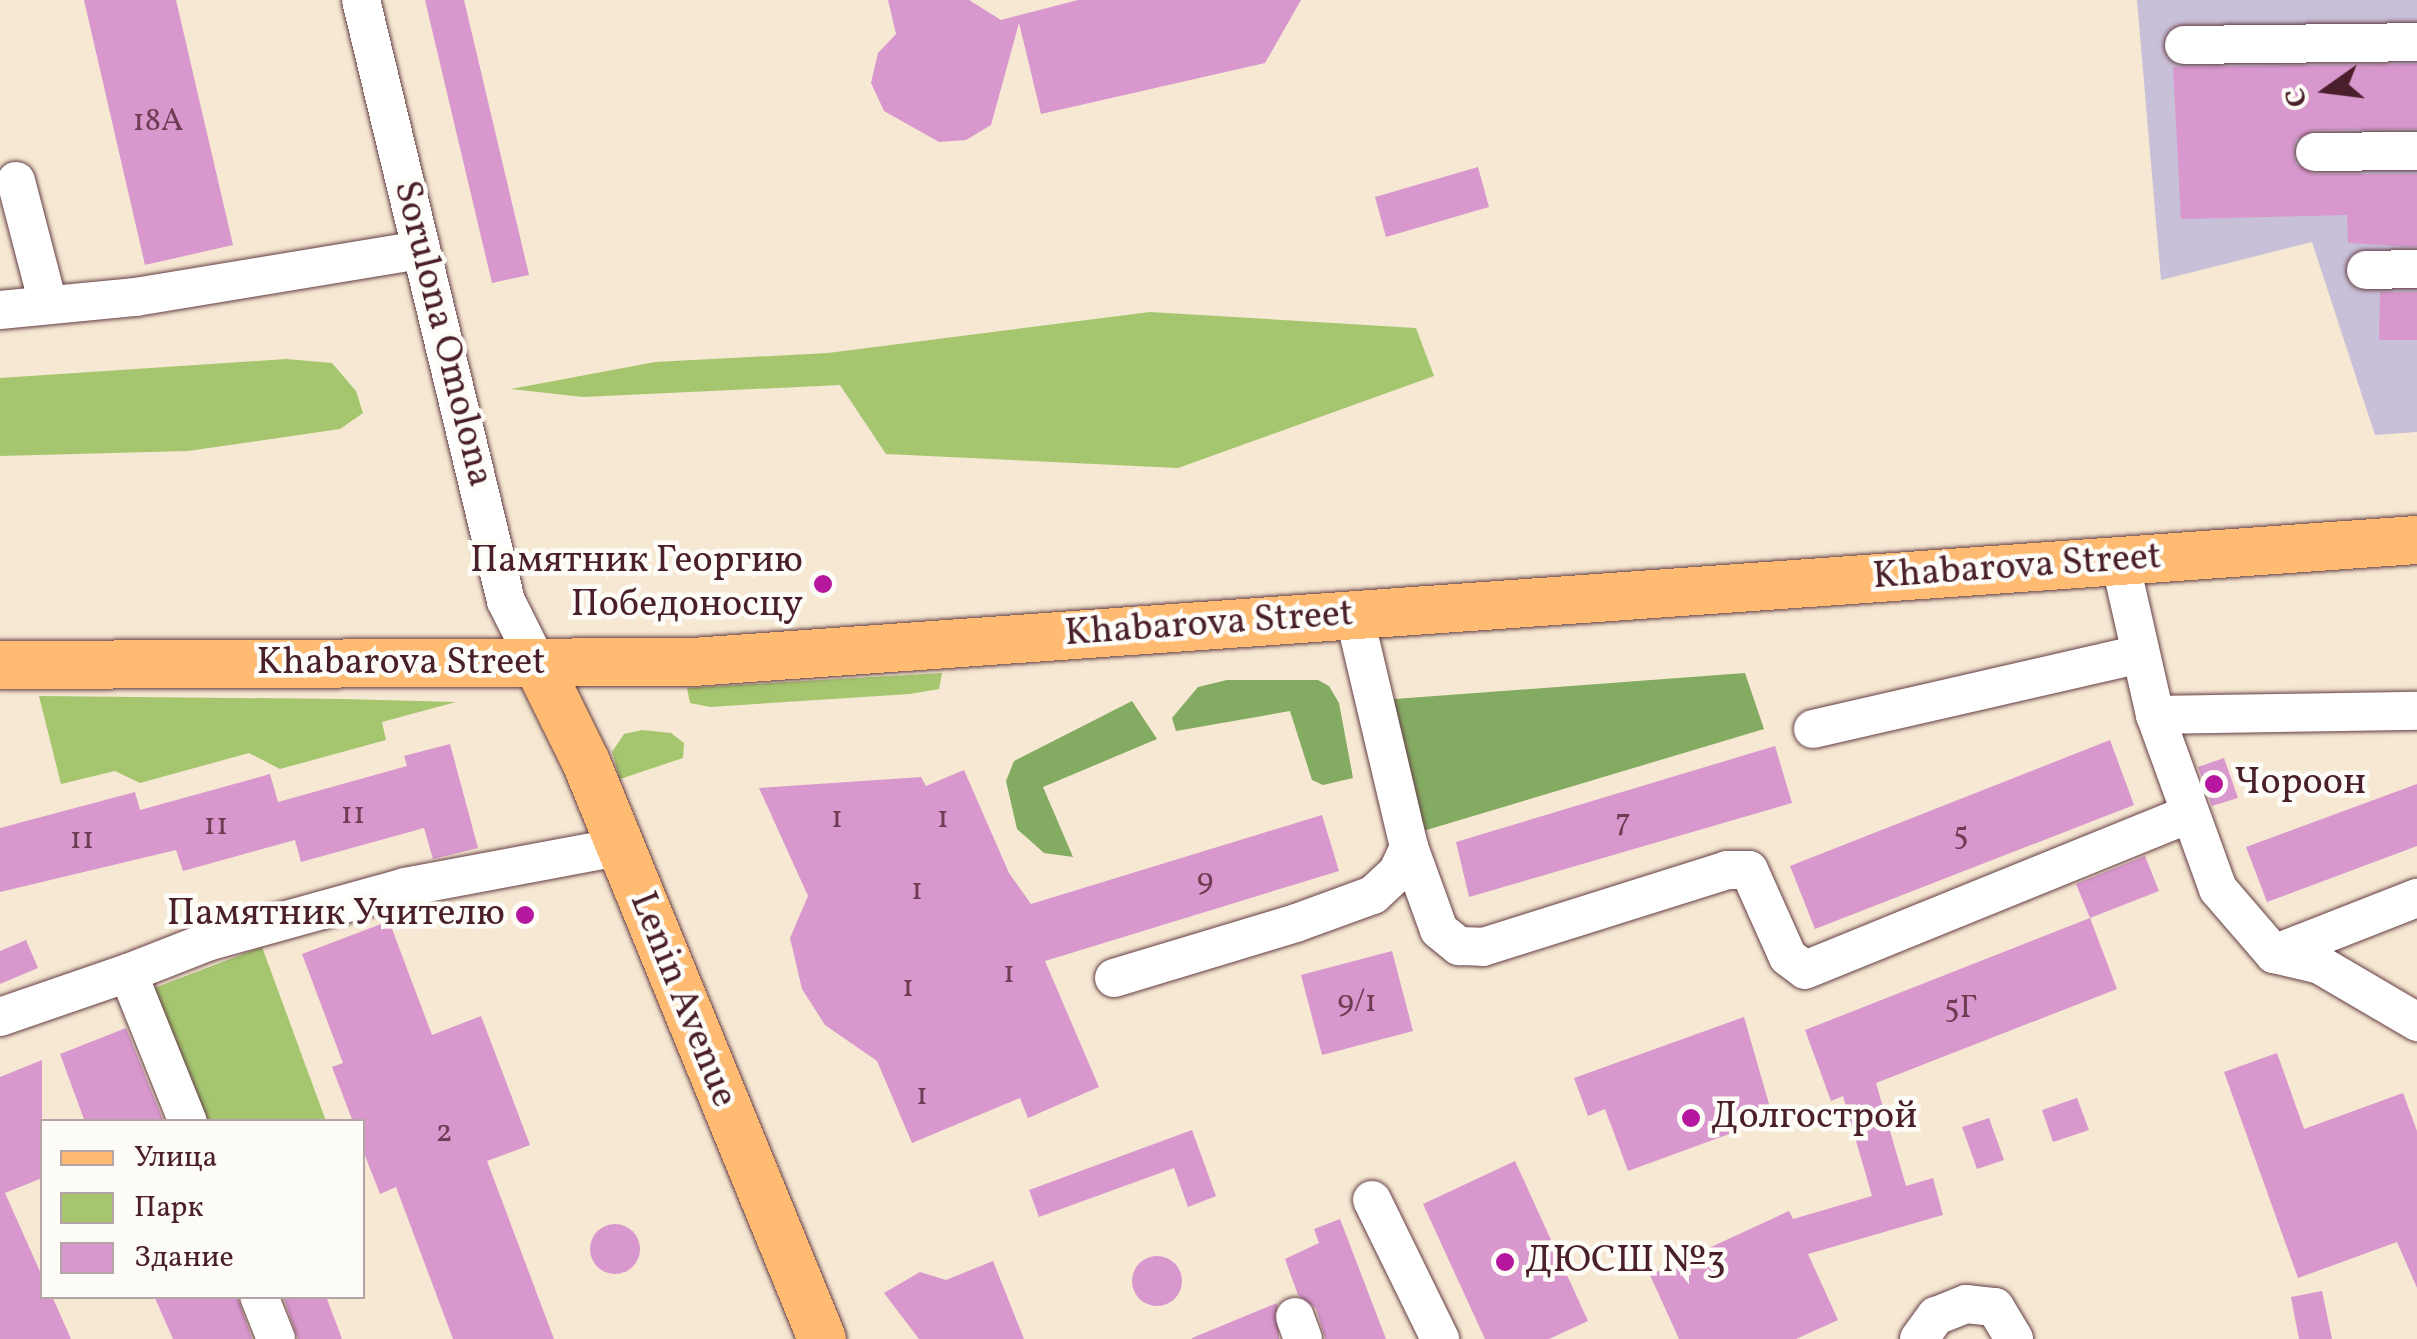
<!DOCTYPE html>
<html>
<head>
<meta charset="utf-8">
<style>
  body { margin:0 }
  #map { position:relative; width:2417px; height:1339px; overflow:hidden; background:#f6e8d2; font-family:Vollkorn,serif }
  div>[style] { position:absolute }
  .industrial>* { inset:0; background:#c8bfd8 }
  .green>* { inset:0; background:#a5c66f }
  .forest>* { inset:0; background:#84ab62 }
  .building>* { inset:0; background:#d898ce }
  .round { border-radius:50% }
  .roads { filter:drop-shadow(0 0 2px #643d44) drop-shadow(0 0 2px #643d44) }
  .minor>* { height:38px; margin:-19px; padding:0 19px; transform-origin:19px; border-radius:19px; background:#fff }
  .major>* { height:48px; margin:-24px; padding:0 24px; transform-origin:24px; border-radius:24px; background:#febb71 }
  .dots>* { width:28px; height:28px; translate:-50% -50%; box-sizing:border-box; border:5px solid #fdfcf7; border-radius:50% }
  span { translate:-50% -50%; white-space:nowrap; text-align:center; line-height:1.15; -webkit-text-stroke:9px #fdfcf7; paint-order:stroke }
  .number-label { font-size:32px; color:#6e3d54 }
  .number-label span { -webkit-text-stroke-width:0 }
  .street-label { font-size:38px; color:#4a1f2b }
  .poi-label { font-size:38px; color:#4a1f2b }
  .right { translate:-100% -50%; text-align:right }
  .left { translate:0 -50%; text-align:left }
  .legend { position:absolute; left:40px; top:1119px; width:325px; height:180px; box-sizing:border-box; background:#fdfcf7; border:2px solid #b5a4a5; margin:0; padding:12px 18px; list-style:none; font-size:30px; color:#4a1f2b }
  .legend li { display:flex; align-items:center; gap:20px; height:50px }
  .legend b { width:50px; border:2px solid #b5a4a5 }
  .north { position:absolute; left:2277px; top:40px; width:100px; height:100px; -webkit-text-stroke:8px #fdfcf7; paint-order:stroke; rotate:256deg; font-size:28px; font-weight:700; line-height:40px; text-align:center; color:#4a1f2b }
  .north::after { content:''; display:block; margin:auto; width:35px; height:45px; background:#4a1f2b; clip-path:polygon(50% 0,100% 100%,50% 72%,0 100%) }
</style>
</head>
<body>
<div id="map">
  <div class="industrial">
    <div style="clip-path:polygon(2137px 0,2417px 0,2417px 432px,2375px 435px,2312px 242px,2161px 280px)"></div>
  </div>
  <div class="green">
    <div style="clip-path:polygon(1150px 312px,1416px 328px,1434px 376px,1178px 468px,886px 454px,840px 385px,583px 397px,511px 389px,655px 362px,828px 353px)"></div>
    <div style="clip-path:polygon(286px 359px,332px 363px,356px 391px,363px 413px,340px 429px,188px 451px,0 456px,0 378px)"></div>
    <div style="clip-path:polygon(942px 673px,939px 689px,910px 694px,710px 707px,690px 703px,687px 688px)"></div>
    <div style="clip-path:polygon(39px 696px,345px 699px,456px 702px,382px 722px,386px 740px,280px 769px,249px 753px,140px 783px,115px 771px,61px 784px)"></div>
    <div style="clip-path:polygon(642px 730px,671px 733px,684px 743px,683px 758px,620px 779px,612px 752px,624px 734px)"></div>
    <div style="clip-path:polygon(262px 947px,326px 1121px,199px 1121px,149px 990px)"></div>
  </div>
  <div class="forest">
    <div style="clip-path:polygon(1745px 673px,1764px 729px,1403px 837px,1368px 701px)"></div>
    <div style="clip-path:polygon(1227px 680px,1318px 680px,1329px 686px,1339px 703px,1353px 778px,1323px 785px,1312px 780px,1290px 711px,1176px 731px,1172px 718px,1198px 687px)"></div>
    <div style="clip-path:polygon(1132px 701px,1157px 739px,1043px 787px,1073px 857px,1044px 853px,1017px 829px,1006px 781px,1014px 761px)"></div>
  </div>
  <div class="building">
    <div style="clip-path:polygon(84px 0,176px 0,233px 245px,145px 265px)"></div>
    <div style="clip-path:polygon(425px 0,464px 0,529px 275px,492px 283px)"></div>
    <div style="clip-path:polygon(888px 0,969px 0,1001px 20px,1078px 0,1301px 0,1265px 63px,1041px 114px,1019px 23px,991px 125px,966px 140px,939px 142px,884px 111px,871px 83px,878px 53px,896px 34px)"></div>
    <div style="clip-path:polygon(2417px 64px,2417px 129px,2314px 130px,2296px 140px,2293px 151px,2296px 164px,2314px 174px,2417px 174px,2417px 247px,2348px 243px,2347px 215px,2181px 219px,2173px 67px)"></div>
    <div style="clip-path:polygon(1478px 167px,1489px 207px,1386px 237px,1375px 197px)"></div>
    <div style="clip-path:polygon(2380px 292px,2417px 292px,2417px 340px,2379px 340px)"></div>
    <div style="clip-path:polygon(2110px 740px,2134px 805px,1815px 929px,1790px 866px)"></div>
    <div style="clip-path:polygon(450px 744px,478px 848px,433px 859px,424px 828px,301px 862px,295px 840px,183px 871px,176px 850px,0 892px,0 828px,135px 792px,140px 810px,270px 774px,278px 802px,407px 766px,404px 756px)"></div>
    <div style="clip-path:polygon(1775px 746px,1792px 803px,1469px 897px,1456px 842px)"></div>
    <div style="clip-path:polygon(2224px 758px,2238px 798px,2212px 806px,2198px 767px)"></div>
    <div style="clip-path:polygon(964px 770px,1009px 873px,1031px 904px,1322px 815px,1339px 871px,1045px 961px,1099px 1087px,1028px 1118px,1020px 1098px,912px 1143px,877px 1061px,825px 1025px,802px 989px,790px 938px,808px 896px,759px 788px,921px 777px,926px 786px)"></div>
    <div style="clip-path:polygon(2417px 784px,2417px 846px,2267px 902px,2246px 847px)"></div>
    <div style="clip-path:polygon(2145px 856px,2159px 891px,2090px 918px,2076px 884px)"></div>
    <div style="clip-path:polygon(2090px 918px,2117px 989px,1876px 1083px,1906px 1186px,1933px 1178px,1943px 1215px,1808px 1254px,1838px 1320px,1796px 1339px,1679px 1339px,1650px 1275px,1789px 1211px,1793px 1219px,1872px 1196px,1843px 1096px,1831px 1101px,1805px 1030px)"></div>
    <div style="clip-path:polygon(389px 921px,432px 1035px,481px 1016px,530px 1145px,487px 1161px,554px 1339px,453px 1339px,396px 1187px,380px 1194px,362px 1148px,362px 1122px,353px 1122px,332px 1067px,343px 1063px,302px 954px)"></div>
    <div style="clip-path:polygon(26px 940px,38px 968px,0 984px,0 951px)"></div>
    <div style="clip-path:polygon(1392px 951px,1413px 1031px,1322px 1055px,1301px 975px)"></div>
    <div style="clip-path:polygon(1744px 1017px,1773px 1118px,1628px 1171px,1605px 1109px,1588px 1116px,1574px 1078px)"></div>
    <div style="clip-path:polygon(126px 1028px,164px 1122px,85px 1122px,60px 1054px)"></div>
    <div style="clip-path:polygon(2277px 1053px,2304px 1129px,2403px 1093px,2417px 1131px,2417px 1288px,2397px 1242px,2298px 1278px,2224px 1072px)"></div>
    <div style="clip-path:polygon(42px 1060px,42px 1178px,5px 1193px,42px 1276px,42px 1296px,52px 1296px,71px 1339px,0 1339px,0 1077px)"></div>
    <div style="clip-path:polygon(2077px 1098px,2089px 1130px,2053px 1142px,2042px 1110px)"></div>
    <div style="clip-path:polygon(1989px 1118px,2004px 1160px,1977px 1169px,1962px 1127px)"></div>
    <div style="clip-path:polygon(1192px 1130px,1216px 1196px,1188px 1207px,1174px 1168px,1039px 1217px,1029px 1190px)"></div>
    <div style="clip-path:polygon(1515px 1161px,1588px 1321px,1549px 1339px,1485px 1339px,1423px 1204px)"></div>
    <div style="clip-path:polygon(1340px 1219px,1386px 1339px,1325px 1339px,1316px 1308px,1298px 1295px,1285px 1259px,1319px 1243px,1314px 1229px)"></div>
    <div class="round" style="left:590px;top:1224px;width:50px;height:50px"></div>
    <div class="round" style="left:1132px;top:1256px;width:50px;height:50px"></div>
    <div style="clip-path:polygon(993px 1261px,1024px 1339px,919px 1339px,884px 1293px,920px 1272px,946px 1280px)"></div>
    <div style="clip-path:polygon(2322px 1291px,2332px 1339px,2299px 1339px,2291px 1297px)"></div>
    <div style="clip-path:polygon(154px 1296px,237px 1296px,252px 1339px,173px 1339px)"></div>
    <div style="clip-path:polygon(283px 1296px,326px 1296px,342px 1339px,298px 1339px)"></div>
    <div style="clip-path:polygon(1277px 1303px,1279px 1339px,1192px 1339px,1192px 1338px)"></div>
  </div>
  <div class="roads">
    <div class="minor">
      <div style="left:361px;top:0;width:618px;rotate:76.44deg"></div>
      <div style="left:506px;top:601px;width:69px;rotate:63.4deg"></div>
      <div style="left:2184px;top:45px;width:233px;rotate:-0.7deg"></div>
      <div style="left:2315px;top:152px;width:102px;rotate:-0.6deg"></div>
      <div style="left:16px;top:181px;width:127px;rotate:75.4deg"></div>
      <div style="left:2366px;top:270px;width:51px;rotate:-1.1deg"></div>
      <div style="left:0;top:310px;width:137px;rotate:-5.5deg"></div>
      <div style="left:136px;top:297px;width:289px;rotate:-9.4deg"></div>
      <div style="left:2120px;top:561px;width:158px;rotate:77.2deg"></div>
      <div style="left:2155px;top:715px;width:185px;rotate:70.1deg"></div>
      <div style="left:2218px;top:889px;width:86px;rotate:49.3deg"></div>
      <div style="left:2274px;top:954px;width:47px;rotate:13.4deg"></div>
      <div style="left:2320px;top:965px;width:113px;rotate:30.4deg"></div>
      <div style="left:2155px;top:715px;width:262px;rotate:-0.9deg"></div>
      <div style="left:1813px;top:729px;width:332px;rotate:-12.9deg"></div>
      <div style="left:1409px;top:847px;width:88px;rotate:70.1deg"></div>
      <div style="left:1439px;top:930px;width:26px;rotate:39deg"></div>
      <div style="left:1459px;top:946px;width:24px;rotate:2deg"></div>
      <div style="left:1483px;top:947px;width:256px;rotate:-17.5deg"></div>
      <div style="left:1727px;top:870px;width:22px"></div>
      <div style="left:1749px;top:870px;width:95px;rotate:65.9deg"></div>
      <div style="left:1788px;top:957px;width:21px;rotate:37deg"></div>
      <div style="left:1805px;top:970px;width:412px;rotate:-22.1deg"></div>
      <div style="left:2274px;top:954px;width:154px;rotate:-21.4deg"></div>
      <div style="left:128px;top:973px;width:85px;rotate:-21.4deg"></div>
      <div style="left:207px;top:942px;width:205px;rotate:-15.5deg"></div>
      <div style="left:405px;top:887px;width:218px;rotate:-10.6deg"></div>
      <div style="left:1114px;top:978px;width:190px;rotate:-16.8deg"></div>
      <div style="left:1296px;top:923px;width:82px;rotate:-20deg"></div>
      <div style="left:1373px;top:895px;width:33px;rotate:-43deg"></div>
      <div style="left:1397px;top:873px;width:29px;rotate:-65deg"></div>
      <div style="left:1409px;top:847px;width:238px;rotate:-103.3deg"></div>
      <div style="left:0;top:1017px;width:135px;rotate:-19deg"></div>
      <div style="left:128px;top:973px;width:161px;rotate:68.1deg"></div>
      <div style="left:1372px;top:1200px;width:155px;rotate:63.9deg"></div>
      <div style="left:259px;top:1296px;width:46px;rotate:68.4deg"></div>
      <div style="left:1295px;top:1317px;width:23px;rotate:70deg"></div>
      <div style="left:1919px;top:1339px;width:29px;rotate:-54deg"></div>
      <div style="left:1936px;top:1316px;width:32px;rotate:-22deg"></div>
      <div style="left:1966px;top:1304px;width:29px;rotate:6deg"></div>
      <div style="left:1995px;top:1307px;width:37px;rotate:59deg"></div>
    </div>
    <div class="major">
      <div style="left:537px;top:663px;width:110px;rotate:63.7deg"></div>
      <div style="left:586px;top:762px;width:623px;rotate:67.75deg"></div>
      <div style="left:0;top:665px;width:693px;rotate:-0.25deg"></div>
      <div style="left:693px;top:662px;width:1728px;rotate:-4.05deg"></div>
    </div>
  </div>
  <div class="dots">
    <div style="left:823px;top:584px;background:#b5179e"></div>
    <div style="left:2214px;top:784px;background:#b5179e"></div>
    <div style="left:525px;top:915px;background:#b5179e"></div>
    <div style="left:1691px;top:1118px;background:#b5179e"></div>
    <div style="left:1505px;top:1262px;background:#b5179e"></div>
  </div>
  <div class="number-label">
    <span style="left:158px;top:122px">18А</span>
    <span style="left:353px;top:815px">11</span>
    <span style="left:837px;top:819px">1</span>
    <span style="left:943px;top:819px">1</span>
    <span style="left:1623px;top:822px">7</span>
    <span style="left:216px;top:826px">11</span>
    <span style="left:1961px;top:836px">5</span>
    <span style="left:82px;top:840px">11</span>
    <span style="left:1205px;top:881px">9</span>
    <span style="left:917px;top:891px">1</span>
    <span style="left:1009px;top:974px">1</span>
    <span style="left:908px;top:988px">1</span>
    <span style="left:1357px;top:1003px">9/1</span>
    <span style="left:1961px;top:1009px">5Г</span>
    <span style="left:922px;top:1096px">1</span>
    <span style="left:444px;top:1133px">2</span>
  </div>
  <div class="street-label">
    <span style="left:442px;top:334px;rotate:76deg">Sorulona Omolona</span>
    <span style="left:2017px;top:568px;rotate:-4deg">Khabarova Street</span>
    <span style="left:1209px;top:625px;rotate:-4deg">Khabarova Street</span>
    <span style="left:401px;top:664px">Khabarova Street</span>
    <span style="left:682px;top:1000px;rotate:68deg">Lenin Avenue</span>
  </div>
  <div class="poi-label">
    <span class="right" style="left:803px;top:584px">Памятник Георгию<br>Победоносцу</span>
    <span class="left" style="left:2234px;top:784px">Чороон</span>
    <span class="right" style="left:505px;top:915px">Памятник Учителю</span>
    <span class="left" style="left:1711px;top:1118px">Долгострой</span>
    <span class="left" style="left:1525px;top:1262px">ДЮСШ №3</span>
  </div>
  <ul class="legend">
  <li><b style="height:12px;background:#febb71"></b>Улица</li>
  <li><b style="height:28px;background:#a5c66f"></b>Парк</li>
  <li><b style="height:28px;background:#d898ce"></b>Здание</li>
  </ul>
  <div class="north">С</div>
</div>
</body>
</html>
